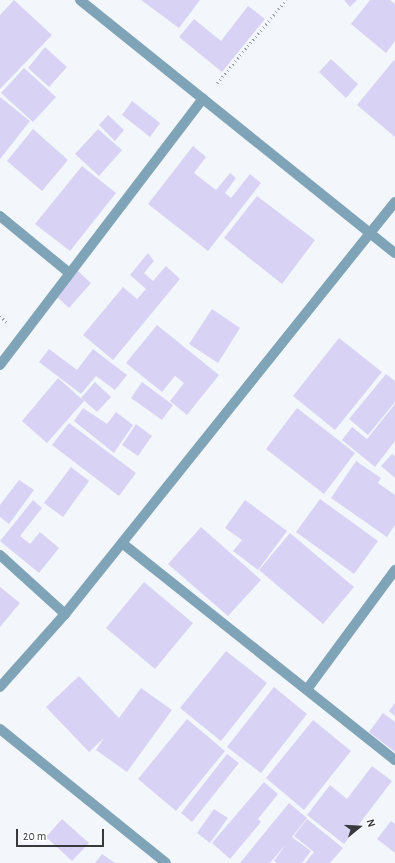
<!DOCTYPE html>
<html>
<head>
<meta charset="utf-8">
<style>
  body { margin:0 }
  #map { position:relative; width:395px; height:863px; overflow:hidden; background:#f3f6fb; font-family:"Alegreya Sans",sans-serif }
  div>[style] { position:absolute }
  .building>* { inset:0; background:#d8d3f5 }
  .path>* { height:2.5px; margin-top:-1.25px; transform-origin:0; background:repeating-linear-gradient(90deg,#9fa1a5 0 1px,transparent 0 4px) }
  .minor>* { height:10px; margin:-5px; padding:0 5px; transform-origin:5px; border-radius:5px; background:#80a4b7 }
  span { translate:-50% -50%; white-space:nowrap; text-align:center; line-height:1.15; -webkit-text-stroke:3.5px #fff; paint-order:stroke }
  .north { position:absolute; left:339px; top:807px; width:40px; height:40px; -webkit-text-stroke:3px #fff; paint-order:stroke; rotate:72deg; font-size:11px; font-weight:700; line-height:16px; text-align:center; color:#37393b }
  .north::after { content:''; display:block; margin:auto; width:14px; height:18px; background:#37393b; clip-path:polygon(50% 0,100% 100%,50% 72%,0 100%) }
  .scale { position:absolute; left:16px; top:829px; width:88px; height:18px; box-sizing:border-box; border:2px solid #37393b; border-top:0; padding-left:5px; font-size:12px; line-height:14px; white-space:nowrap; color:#37393b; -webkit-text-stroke:3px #fff; paint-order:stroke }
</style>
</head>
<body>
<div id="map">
  <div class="building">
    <div style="clip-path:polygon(14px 0,52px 35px,0 89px,0 15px)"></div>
    <div style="clip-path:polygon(141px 0,200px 0,179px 28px)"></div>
    <div style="clip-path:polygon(344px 0,357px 0,350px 7px)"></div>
    <div style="clip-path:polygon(370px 0,390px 0,395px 4px,395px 41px,386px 53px,351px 24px)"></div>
    <div style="clip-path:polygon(248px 6px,265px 19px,222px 72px,179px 37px,194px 19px,221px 41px)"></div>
    <div style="clip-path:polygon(45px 47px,67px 67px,49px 87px,28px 68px)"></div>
    <div style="clip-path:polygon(331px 59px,358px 84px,346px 98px,319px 72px)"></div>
    <div style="clip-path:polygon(394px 60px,395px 61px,395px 137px,357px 105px)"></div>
    <div style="clip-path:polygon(24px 68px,56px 97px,33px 122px,1px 93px)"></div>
    <div style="clip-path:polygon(0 97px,30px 121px,0 159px)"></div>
    <div style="clip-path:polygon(132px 101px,160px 123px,150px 137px,122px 115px)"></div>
    <div style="clip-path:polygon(108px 115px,124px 130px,115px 141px,99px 125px)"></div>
    <div style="clip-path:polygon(33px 129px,68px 160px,42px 191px,7px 161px)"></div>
    <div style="clip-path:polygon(98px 129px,122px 150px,99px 176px,75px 154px)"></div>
    <div style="clip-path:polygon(193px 146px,206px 157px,194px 173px,216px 190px,230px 173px,236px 178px,225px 193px,231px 198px,250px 174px,261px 183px,208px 251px,148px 204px)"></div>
    <div style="clip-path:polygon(82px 166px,116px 193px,70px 251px,35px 224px)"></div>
    <div style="clip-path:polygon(257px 196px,315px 240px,282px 284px,224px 238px)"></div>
    <div style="clip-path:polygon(148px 253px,154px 261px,144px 273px,153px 281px,166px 266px,180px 279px,113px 360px,83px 335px,123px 287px,137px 299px,146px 289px,130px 275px)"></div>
    <div style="clip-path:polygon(78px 271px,91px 283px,69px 308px,56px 296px)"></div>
    <div style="clip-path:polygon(212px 309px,240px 328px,218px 363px,189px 344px)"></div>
    <div style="clip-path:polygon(157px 325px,219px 375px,187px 415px,170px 401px,184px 383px,175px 376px,162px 392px,126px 363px)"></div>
    <div style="clip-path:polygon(339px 338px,382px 372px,335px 430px,293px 396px)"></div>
    <div style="clip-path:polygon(49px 349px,77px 370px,93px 349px,127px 375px,115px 390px,96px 376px,81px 394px,39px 362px)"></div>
    <div style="clip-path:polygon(386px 374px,395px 381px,395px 402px,368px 435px,349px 419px)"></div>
    <div style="clip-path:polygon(58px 378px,84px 401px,47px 443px,22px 421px)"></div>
    <div style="clip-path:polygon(95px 382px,111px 397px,97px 412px,81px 398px)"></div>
    <div style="clip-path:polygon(142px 382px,173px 405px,162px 420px,131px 398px)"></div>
    <div style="clip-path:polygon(395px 404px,395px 441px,375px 467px,342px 440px,352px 427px,367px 439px)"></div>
    <div style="clip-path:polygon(83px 408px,107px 424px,116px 412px,133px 425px,114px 453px,74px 421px)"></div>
    <div style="clip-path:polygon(297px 408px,355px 453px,324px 494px,266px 449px)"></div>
    <div style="clip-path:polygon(69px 423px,136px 473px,119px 496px,52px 445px)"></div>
    <div style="clip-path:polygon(136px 424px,152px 436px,138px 456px,122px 445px)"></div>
    <div style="clip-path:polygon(392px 454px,395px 456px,395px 478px,381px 466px)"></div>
    <div style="clip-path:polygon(356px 461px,381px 478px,378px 483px,395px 495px,395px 525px,387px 537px,331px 498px)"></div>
    <div style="clip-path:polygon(71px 467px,89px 481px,63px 517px,44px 503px)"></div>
    <div style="clip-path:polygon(19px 480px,34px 490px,9px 524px,0 517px,0 505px)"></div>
    <div style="clip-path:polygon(320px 499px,378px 541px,354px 574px,296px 532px)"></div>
    <div style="clip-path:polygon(33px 500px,42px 508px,20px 536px,30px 544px,40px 532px,59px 548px,39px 573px,0 541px)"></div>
    <div style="clip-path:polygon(245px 500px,287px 531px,258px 570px,233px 551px,242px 540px,225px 528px)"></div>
    <div style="clip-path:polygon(201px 527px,261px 580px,228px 616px,168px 564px)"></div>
    <div style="clip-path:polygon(290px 533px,354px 587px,323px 624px,259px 570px)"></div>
    <div style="clip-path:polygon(144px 582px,193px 623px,155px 669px,106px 628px)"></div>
    <div style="clip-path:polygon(0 587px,20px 603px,0 627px)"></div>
    <div style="clip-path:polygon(226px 651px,267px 683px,221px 741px,180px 708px)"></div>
    <div style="clip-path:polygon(79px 676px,119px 718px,141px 688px,172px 710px,127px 772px,96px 750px,104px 738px,89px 752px,46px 707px)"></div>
    <div style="clip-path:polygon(274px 687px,307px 714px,261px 773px,227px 747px)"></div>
    <div style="clip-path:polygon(395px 703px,395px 716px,389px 711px)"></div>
    <div style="clip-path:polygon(383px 713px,395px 722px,395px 752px,369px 732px)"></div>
    <div style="clip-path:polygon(187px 719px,225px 751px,176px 811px,138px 779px)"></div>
    <div style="clip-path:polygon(313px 720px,351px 751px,304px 810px,266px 778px)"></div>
    <div style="clip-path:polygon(227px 754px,239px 763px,192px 822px,181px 813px)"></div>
    <div style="clip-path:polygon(372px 766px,392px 781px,344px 844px,307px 815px,330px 785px,347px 799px)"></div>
    <div style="clip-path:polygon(264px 782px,278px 794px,258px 819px,261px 822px,230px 859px,212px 843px)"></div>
    <div style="clip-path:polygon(289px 803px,307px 818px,292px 837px,311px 851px,302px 863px,277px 863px,274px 861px,286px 844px,270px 863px,240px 863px)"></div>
    <div style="clip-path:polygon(214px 809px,228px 818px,210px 843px,197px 833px)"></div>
    <div style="clip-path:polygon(62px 819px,89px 843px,72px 861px,46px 837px)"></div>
    <div style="clip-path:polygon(307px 819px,343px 848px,330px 863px,305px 863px,314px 852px,294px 836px)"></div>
    <div style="clip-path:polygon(391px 821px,395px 824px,395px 853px,377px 839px)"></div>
    <div style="clip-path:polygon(102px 854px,115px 863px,95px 863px)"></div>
  </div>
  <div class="path">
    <div style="left:217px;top:83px;width:108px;rotate:-50.3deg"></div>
    <div style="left:0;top:316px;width:9px;rotate:41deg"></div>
  </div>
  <div class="minor">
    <div style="left:80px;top:0;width:404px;rotate:38.8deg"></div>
    <div style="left:0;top:216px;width:88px;rotate:39.5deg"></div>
    <div style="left:0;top:365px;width:335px;rotate:-52.7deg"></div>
    <div style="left:122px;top:543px;width:349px;rotate:38.5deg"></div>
    <div style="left:0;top:555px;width:88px;rotate:42.2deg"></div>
    <div style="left:0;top:687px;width:98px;rotate:-48.3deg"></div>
    <div style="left:65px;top:614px;width:528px;rotate:-51.31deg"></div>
    <div style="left:308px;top:688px;width:147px;rotate:-53.6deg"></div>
    <div style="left:0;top:729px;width:213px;rotate:38.9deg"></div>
  </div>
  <div class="north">N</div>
  <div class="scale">20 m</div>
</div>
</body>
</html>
